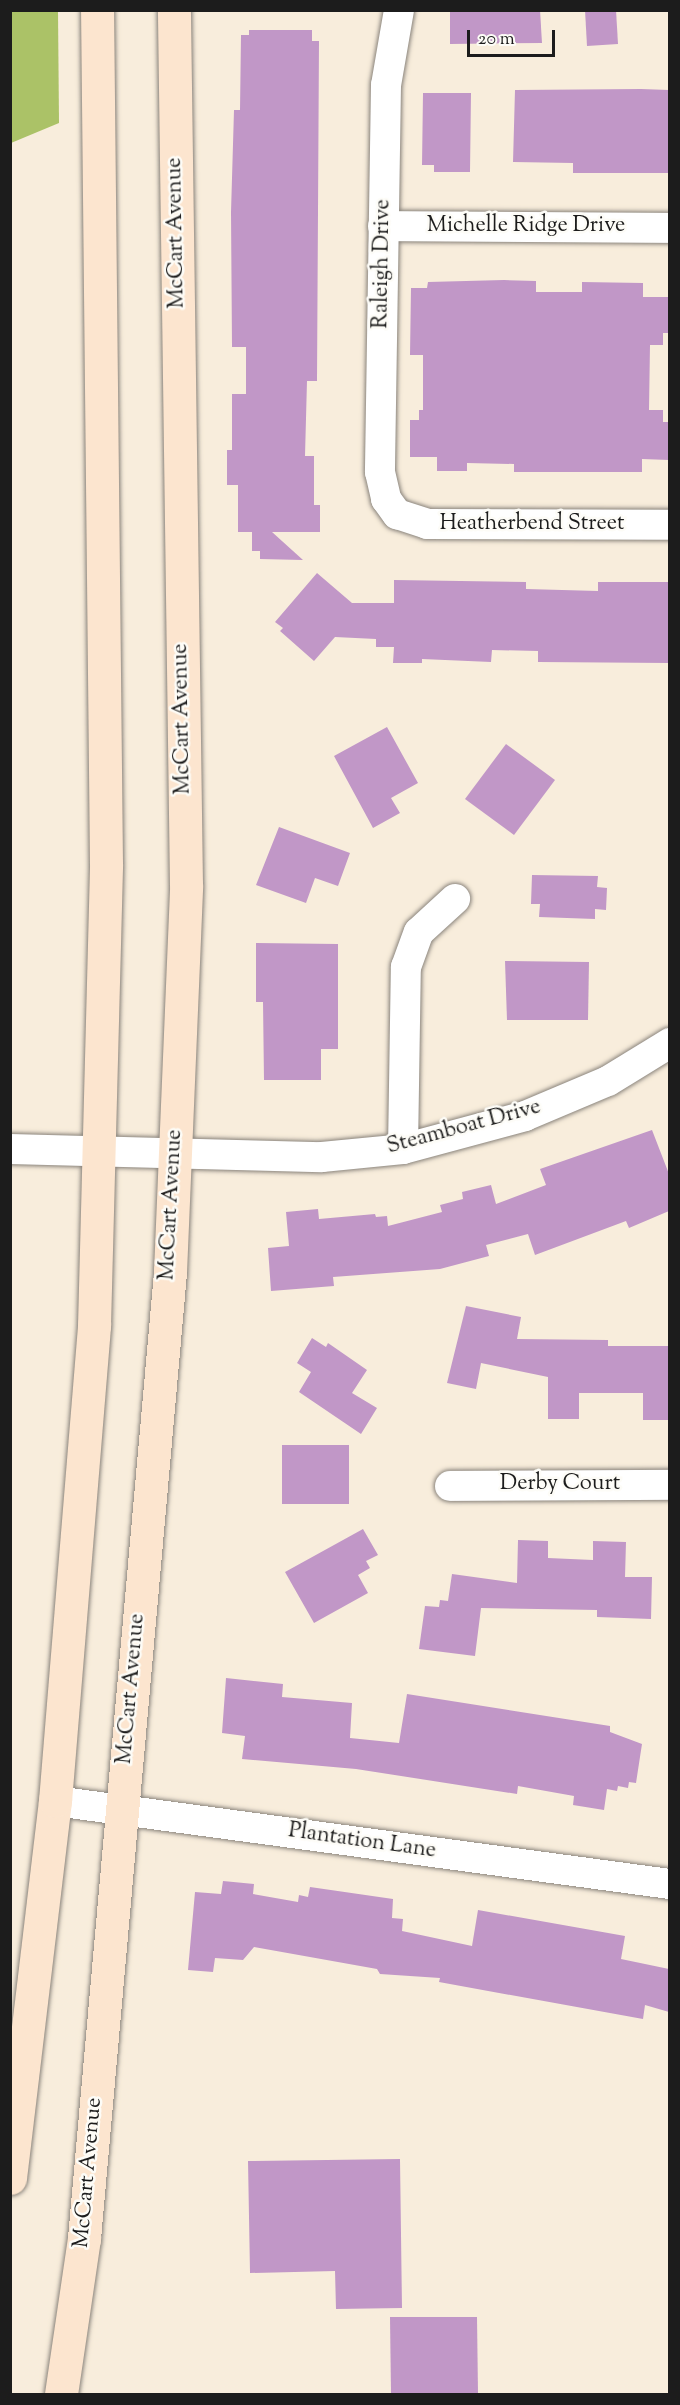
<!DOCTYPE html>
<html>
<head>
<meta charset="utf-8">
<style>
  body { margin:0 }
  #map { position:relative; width:680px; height:2405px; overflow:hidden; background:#f8eddc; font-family:"Sorts Mill Goudy",serif }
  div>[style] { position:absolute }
  .green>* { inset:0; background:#abc267 }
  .building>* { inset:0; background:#c197c7 }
  .roads { filter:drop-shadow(0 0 2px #8a847c) drop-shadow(0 0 2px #8a847c) }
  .minor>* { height:30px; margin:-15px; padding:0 15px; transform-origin:15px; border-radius:15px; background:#fff }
  .secondary>* { height:33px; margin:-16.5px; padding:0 16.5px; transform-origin:16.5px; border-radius:16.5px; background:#fce5cf }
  span { translate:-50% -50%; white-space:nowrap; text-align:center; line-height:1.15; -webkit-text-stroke:5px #fdfcf7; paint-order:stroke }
  .street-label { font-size:22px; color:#1c1c1c }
  .frame { position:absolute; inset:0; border:12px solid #1c1c1c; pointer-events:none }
  .scale { position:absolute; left:467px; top:30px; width:88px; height:27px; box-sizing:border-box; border:3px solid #1c1c1c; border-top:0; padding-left:8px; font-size:18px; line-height:21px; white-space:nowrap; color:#1c1c1c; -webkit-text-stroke:4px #fdfcf7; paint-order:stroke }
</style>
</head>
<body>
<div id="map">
  <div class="green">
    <div style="clip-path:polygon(11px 10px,58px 11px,59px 123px,11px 143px)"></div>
  </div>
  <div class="building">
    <div style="clip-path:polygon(450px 10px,540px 10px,542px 43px,450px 44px)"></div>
    <div style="clip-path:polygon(585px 10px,616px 10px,618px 44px,587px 46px)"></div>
    <div style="clip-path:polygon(249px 30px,312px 30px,312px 41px,319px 41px,317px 381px,307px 381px,305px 456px,314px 456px,314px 505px,320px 505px,320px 532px,272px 532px,303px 560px,260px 559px,260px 551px,252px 551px,252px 532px,238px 532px,238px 485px,227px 485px,227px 450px,232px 450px,232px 394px,246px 394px,246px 347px,232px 347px,231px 212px,234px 110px,240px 110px,241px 35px,249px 35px)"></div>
    <div style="clip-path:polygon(641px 89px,669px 90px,669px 173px,573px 173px,573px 163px,513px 162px,515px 90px)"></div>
    <div style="clip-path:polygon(423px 93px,471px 93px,470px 172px,434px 172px,434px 165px,422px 165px)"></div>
    <div style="clip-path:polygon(504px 280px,536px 281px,536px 292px,582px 292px,582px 282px,643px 283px,643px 297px,669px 297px,669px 333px,663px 333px,663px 345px,650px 345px,649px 410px,663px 410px,663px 422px,669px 422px,669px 460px,642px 459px,642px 472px,514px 472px,514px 464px,467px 463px,467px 471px,437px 471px,437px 457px,410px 457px,410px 420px,419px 420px,419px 410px,423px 410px,423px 355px,410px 355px,411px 288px,427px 288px,428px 282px)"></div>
    <div style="clip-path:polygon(317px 573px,352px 603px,394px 603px,394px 580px,526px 582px,526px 589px,598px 591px,598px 582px,669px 582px,669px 663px,538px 662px,538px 651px,492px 650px,491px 662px,422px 659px,422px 663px,393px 663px,394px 647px,376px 647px,376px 639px,335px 637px,314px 661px,280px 631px,283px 628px,275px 622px)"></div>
    <div style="clip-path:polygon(387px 727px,418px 783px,391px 798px,400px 813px,373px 828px,334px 756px)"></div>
    <div style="clip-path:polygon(506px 744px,555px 780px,514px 835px,465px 799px)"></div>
    <div style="clip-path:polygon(279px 827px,350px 853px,338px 886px,315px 878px,306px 903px,256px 885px)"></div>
    <div style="clip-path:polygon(532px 875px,598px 876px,597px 887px,607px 888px,606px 910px,595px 909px,595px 919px,539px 917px,540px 904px,531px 904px)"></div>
    <div style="clip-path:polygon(256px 943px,338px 944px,338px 1049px,321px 1049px,321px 1080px,264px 1080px,263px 1002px,256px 1002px)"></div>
    <div style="clip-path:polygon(505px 961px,589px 962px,588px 1020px,507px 1020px)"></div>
    <div style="clip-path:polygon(652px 1130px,669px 1174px,669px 1211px,629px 1228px,626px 1221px,535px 1255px,528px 1234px,486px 1245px,489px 1256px,440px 1269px,333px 1277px,334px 1286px,271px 1291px,268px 1248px,289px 1246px,286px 1212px,318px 1209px,319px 1219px,375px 1214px,376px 1217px,387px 1216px,388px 1226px,442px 1212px,440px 1205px,463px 1199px,462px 1192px,491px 1185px,496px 1204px,546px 1185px,540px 1169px)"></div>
    <div style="clip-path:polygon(466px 1306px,521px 1317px,517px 1339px,608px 1340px,608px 1346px,669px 1346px,669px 1420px,643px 1420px,643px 1393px,579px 1393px,579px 1419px,548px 1419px,548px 1377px,481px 1363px,476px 1389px,447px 1383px)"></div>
    <div style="clip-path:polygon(312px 1338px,326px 1347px,328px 1343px,367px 1370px,352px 1393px,377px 1408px,361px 1434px,299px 1392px,311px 1372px,297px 1363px)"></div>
    <div style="clip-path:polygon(282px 1445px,349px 1445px,349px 1504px,282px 1504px)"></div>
    <div style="clip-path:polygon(363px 1529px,378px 1555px,366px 1561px,370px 1568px,358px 1575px,368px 1593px,314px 1623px,285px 1572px)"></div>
    <div style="clip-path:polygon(518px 1540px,548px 1541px,548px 1558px,593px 1560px,593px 1541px,626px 1542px,625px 1577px,652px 1577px,651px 1619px,597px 1617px,597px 1610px,481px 1608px,475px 1656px,419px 1649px,425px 1606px,439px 1607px,440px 1600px,448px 1601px,452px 1574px,517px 1583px)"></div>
    <div style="clip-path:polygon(226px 1678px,283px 1684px,282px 1697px,352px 1703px,350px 1738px,399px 1743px,407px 1694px,610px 1726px,610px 1732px,642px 1744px,636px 1783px,629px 1782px,628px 1788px,618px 1786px,617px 1791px,607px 1789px,604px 1810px,573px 1805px,574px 1796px,518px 1786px,517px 1794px,356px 1769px,242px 1759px,245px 1736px,222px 1733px)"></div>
    <div style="clip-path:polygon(223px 1881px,254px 1884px,253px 1894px,298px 1902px,299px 1895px,308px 1897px,310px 1887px,393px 1899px,392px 1918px,403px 1919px,402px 1931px,472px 1946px,478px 1910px,625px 1936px,621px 1959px,669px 1969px,669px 2012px,645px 2005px,643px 2019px,439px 1982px,440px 1978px,380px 1974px,377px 1969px,254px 1947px,243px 1960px,215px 1958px,213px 1972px,188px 1970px,195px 1892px,221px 1894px)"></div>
    <div style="clip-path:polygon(400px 2159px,402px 2308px,336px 2309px,335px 2271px,250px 2273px,248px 2161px)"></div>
    <div style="clip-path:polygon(390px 2317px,477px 2317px,478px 2394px,391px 2394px)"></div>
  </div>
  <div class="roads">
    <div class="minor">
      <div style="left:399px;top:10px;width:76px;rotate:99.8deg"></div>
      <div style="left:386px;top:85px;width:387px;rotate:90.9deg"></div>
      <div style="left:380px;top:472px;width:28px;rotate:77deg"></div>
      <div style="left:386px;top:499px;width:19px;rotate:54deg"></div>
      <div style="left:397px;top:514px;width:32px;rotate:18deg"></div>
      <div style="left:427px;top:524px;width:243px;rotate:0.2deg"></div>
      <div style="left:383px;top:226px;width:287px;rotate:0.4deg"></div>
      <div style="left:10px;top:1149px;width:312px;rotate:1.5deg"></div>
      <div style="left:322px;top:1157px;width:81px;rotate:-5.6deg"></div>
      <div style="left:403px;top:1149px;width:126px;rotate:-15.1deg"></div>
      <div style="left:525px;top:1116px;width:90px;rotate:-22.9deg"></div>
      <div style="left:608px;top:1081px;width:73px;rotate:-31.5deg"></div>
      <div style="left:403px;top:1149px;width:182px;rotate:-89.1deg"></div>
      <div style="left:406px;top:967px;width:37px;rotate:-70deg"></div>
      <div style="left:419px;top:932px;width:49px;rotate:-42.5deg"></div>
      <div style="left:450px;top:1486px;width:220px;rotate:-0.3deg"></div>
      <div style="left:55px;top:1801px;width:621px;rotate:7.69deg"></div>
    </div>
    <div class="secondary">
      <div style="left:10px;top:2178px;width:380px;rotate:-83.2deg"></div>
      <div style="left:55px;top:1801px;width:477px;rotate:-85.3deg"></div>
      <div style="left:94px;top:1326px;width:462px;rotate:-88.5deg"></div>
      <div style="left:106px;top:864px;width:854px;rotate:-90.6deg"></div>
      <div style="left:61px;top:2394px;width:158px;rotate:-81.6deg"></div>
      <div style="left:84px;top:2238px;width:970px;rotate:-84.91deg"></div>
      <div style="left:170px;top:1272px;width:387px;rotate:-87.6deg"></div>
      <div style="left:186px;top:885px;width:875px;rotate:-90.79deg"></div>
    </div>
  </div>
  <div class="street-label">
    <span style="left:526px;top:227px">Michelle Ridge Drive</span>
    <span style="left:177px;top:233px;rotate:-91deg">McCart Avenue</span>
    <span style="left:383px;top:264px;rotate:-89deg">Raleigh Drive</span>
    <span style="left:532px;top:525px">Heatherbend Street</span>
    <span style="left:183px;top:719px;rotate:-91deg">McCart Avenue</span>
    <span style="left:464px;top:1128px;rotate:-15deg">Steamboat Drive</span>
    <span style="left:172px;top:1205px;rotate:-87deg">McCart Avenue</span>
    <span style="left:560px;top:1485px">Derby Court</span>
    <span style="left:132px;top:1689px;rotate:-85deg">McCart Avenue</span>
    <span style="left:362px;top:1842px;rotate:8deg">Plantation Lane</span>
    <span style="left:89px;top:2173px;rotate:-85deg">McCart Avenue</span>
  </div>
  <div class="frame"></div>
  <div class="scale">20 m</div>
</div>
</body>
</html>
